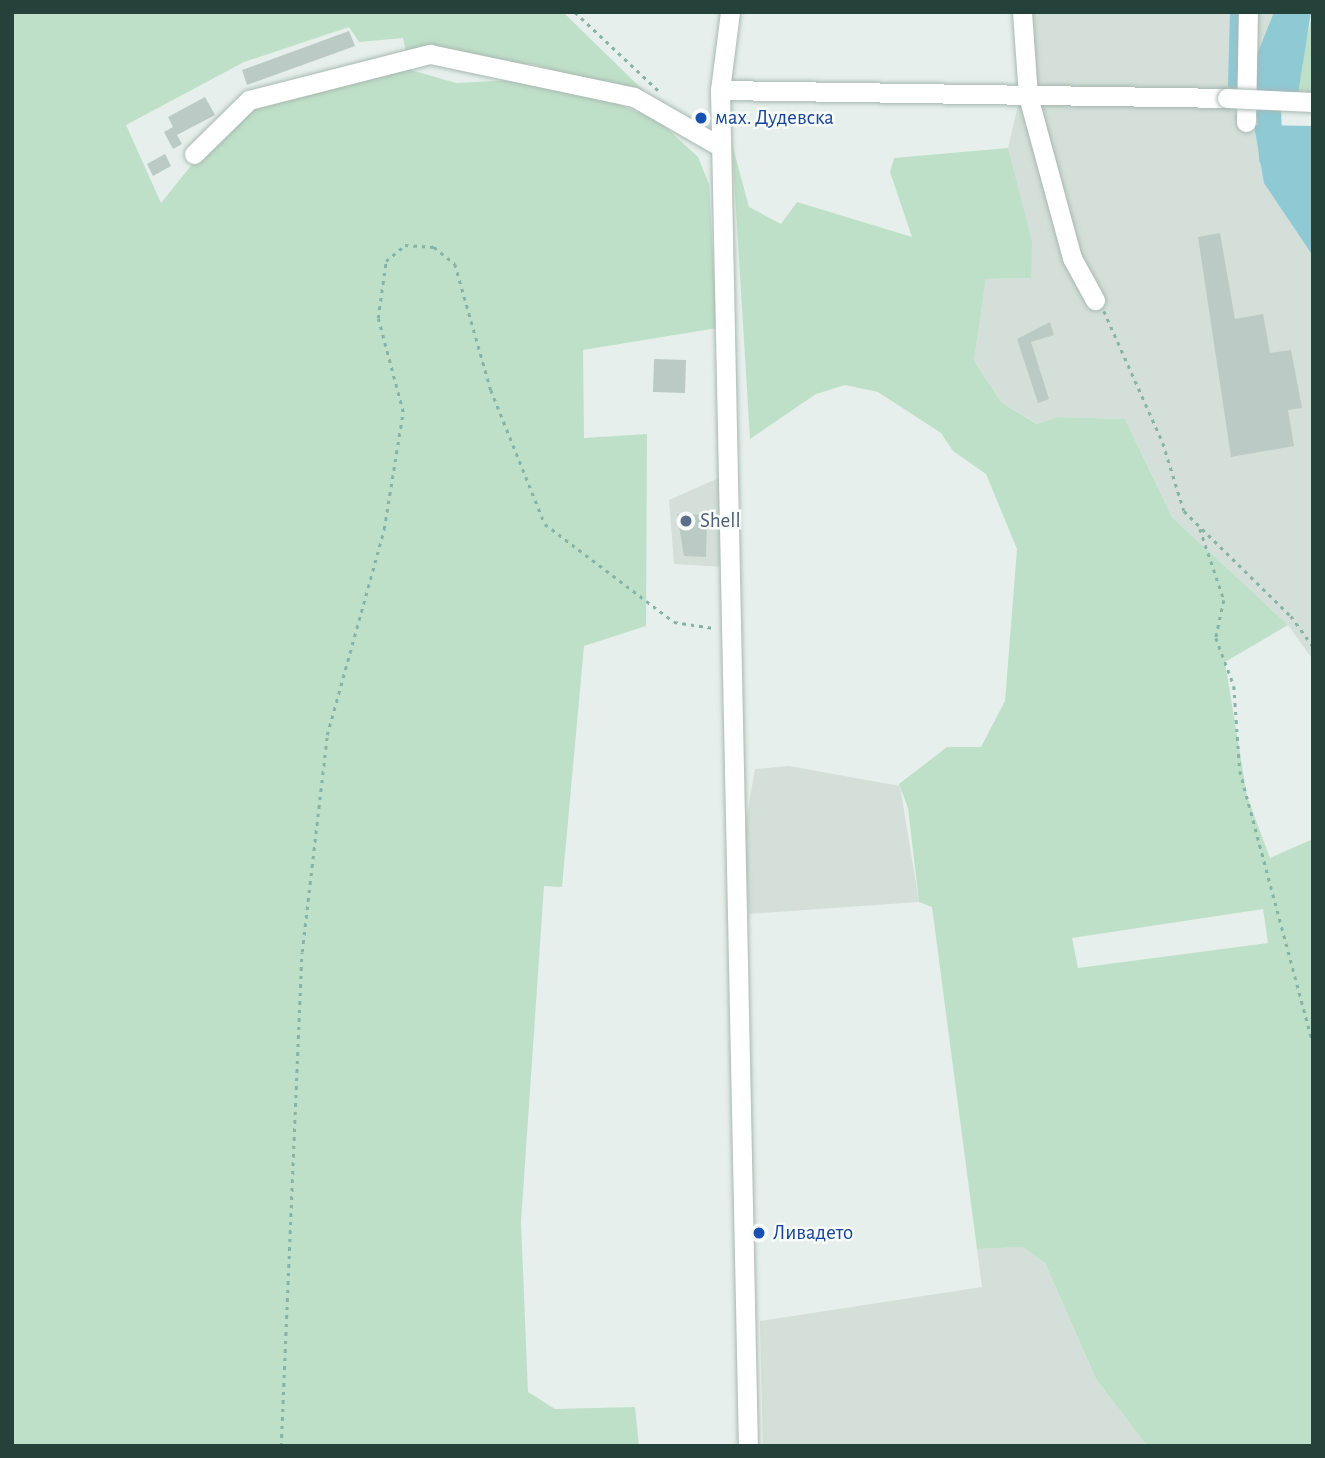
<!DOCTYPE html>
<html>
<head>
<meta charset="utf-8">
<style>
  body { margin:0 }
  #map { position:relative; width:1325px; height:1458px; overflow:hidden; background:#e6efeb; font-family:"Alegreya Sans",sans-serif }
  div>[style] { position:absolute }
  .built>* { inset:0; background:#d4dfda }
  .green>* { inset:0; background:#bfe0c8 }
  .water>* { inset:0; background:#8ec9d4 }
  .canal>* { height:14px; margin:-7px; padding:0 7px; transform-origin:7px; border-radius:7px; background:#8ec9d4 }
  .river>* { height:24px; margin:-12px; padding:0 12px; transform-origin:12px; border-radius:12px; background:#8ec9d4 }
  .building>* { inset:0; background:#bbcac4 }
  .path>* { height:2.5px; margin-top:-1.25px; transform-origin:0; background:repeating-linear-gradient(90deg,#86b3a5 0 3.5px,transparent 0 8.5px) }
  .roads { filter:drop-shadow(0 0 2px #a8b8b2) drop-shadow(0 0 2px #a8b8b2) }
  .minor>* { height:19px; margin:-9.5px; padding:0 9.5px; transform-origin:9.5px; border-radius:9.5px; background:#fff }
  .bridges { filter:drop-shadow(0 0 2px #a8b8b2) drop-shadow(0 0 2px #a8b8b2) }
  .minor-bridge>* { height:19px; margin:-9.5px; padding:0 9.5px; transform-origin:9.5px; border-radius:9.5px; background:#fff }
  .dots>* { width:19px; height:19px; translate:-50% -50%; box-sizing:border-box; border:4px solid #f7fbf9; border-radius:50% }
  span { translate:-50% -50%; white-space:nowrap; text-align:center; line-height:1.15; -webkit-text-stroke:5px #f7fbf9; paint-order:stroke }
  .transit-label { font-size:21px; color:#164399 }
  .left { translate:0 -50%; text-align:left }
  .service-label { font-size:21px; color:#4e5e75 }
  .frame { position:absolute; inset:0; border:14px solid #24423a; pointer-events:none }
</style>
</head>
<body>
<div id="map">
  <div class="built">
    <div style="clip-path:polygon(1022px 12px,1281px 12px,1254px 125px,1313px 256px,1313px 660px,1288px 625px,1172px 517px,1125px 419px,1057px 417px,1038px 424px,1001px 402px,974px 361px,986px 279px,1031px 278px,1008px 148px,1023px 83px)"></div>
    <div style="clip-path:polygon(721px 477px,725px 567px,674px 564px,669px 500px)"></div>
    <div style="clip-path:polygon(789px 766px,900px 786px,919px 902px,749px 914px,744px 833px,755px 769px)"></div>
    <div style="clip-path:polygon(1023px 1247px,1045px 1263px,1096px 1379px,1147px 1446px,763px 1446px,760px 1321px,982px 1287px,977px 1249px)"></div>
  </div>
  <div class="green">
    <div style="clip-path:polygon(12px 12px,563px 12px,653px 100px,532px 64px,465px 69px,406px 52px,403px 38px,359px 42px,349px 27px,244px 62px,126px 125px,161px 203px,227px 121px,272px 89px,390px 64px,456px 83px,536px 79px,576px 87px,659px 121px,698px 157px,709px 184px,717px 328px,583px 350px,584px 438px,647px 434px,646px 626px,584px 646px,562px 887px,544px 886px,521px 1222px,528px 1392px,555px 1409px,635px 1407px,639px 1446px,12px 1446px)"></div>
    <div style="clip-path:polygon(1313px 12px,1313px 93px,1298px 94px,1299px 69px)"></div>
    <div style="clip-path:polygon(evenodd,732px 144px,749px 207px,781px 224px,797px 202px,912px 237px,890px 172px,894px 158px,1008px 148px,1032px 242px,1031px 278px,986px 279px,974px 361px,1001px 402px,1037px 424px,1057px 417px,1125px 419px,1172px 517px,1288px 625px,1225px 662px,1247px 796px,1270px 858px,1313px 839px,1313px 1446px,1147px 1446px,1096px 1379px,1045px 1263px,1023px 1247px,977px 1249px,932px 907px,919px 902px,908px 808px,899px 784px,947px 747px,981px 747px,1005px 701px,1017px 549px,986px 474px,953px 451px,941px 433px,878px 392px,845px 385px,816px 394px,750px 439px,732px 144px,1263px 909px,1268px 943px,1078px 968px,1072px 938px,1263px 909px)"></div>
  </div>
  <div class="water">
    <div style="clip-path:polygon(1281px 12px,1311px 12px,1298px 94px,1257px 91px)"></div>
    <div style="clip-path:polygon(1254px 125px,1313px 126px,1313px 256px,1264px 183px)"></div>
  </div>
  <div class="canal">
    <div style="left:1237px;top:12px;width:72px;rotate:91.6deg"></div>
    <div style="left:1235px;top:84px;width:51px;rotate:46.6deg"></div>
  </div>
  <div class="river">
    <div style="left:1271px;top:158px;width:96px;rotate:-92.4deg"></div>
    <div style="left:1267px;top:62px;width:54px;rotate:-68.2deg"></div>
  </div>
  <div class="building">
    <div style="clip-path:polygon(349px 31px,355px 46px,247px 85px,242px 70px)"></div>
    <div style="clip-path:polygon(205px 97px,215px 115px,177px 135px,182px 144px,173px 149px,164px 132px,173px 127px,168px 117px)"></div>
    <div style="clip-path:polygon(165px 154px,171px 166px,153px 176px,147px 164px)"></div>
    <div style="clip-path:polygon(1220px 233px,1235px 319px,1263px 314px,1270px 353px,1291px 350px,1302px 408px,1288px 410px,1294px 446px,1231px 457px,1198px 237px)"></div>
    <div style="clip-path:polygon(1050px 322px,1054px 335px,1031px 342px,1049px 399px,1038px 403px,1017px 339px)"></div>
    <div style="clip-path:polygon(654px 359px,686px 360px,685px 393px,653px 392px)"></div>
    <div style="clip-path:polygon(677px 514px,707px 515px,706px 557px,684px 556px)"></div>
  </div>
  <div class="path">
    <div style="left:575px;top:12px;width:117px;rotate:43.3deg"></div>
    <div style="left:1104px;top:311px;width:145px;rotate:65.9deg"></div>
    <div style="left:1163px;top:443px;width:71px;rotate:72.8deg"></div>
    <div style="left:1184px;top:511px;width:150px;rotate:44.5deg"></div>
    <div style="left:1291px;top:616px;width:37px;rotate:54deg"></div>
    <div style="left:1200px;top:529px;width:75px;rotate:71.3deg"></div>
    <div style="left:1224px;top:600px;width:39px;rotate:102deg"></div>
    <div style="left:1216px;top:638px;width:51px;rotate:69.4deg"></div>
    <div style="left:1234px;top:686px;width:85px;rotate:86deg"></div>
    <div style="left:1240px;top:771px;width:283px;rotate:75deg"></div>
    <div style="left:281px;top:1446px;width:494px;rotate:-87.6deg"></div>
    <div style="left:302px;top:952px;width:218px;rotate:-83.4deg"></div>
    <div style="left:327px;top:735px;width:214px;rotate:-74.5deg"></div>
    <div style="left:384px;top:529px;width:119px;rotate:-80.8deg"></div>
    <div style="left:403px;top:412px;width:97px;rotate:-104.9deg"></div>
    <div style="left:378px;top:318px;width:58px;rotate:-82deg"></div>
    <div style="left:386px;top:261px;width:25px;rotate:-40deg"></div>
    <div style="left:405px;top:245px;width:29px;rotate:4deg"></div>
    <div style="left:434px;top:247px;width:27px;rotate:39deg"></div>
    <div style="left:455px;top:264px;width:131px;rotate:74.1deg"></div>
    <div style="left:491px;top:390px;width:144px;rotate:68.1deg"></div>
    <div style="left:545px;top:524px;width:162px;rotate:37.2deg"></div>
    <div style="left:674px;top:622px;width:40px;rotate:8.5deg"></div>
  </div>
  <div class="roads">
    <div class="minor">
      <div style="left:730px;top:12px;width:79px;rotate:97.3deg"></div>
      <div style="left:720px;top:90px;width:1356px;rotate:88.82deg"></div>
      <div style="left:1022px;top:12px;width:84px;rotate:85.9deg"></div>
      <div style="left:1028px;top:96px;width:168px;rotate:74.8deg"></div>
      <div style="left:1072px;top:258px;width:48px;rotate:61.3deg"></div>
      <div style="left:720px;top:90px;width:507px;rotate:0.9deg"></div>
      <div style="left:1246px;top:122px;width:110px;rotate:-89deg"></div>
      <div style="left:194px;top:154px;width:77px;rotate:-44.5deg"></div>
      <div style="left:249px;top:100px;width:187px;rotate:-14.3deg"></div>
      <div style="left:430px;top:54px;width:208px;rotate:11.9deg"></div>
      <div style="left:634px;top:97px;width:100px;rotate:29.9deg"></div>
    </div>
  </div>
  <div class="bridges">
    <div class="minor-bridge">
      <div style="left:1227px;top:98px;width:86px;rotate:2.7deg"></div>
    </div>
  </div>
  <div class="dots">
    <div style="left:701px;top:118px;background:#1a4fb4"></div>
    <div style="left:686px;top:521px;background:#5c6f8a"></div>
    <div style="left:759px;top:1233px;background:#1a4fb4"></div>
  </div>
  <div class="transit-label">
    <span class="left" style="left:715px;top:118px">мах. Дудевска</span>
    <span class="left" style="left:773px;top:1233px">Ливадето</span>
  </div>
  <div class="service-label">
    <span class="left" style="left:700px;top:521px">Shell</span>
  </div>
  <div class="frame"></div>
</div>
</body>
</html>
